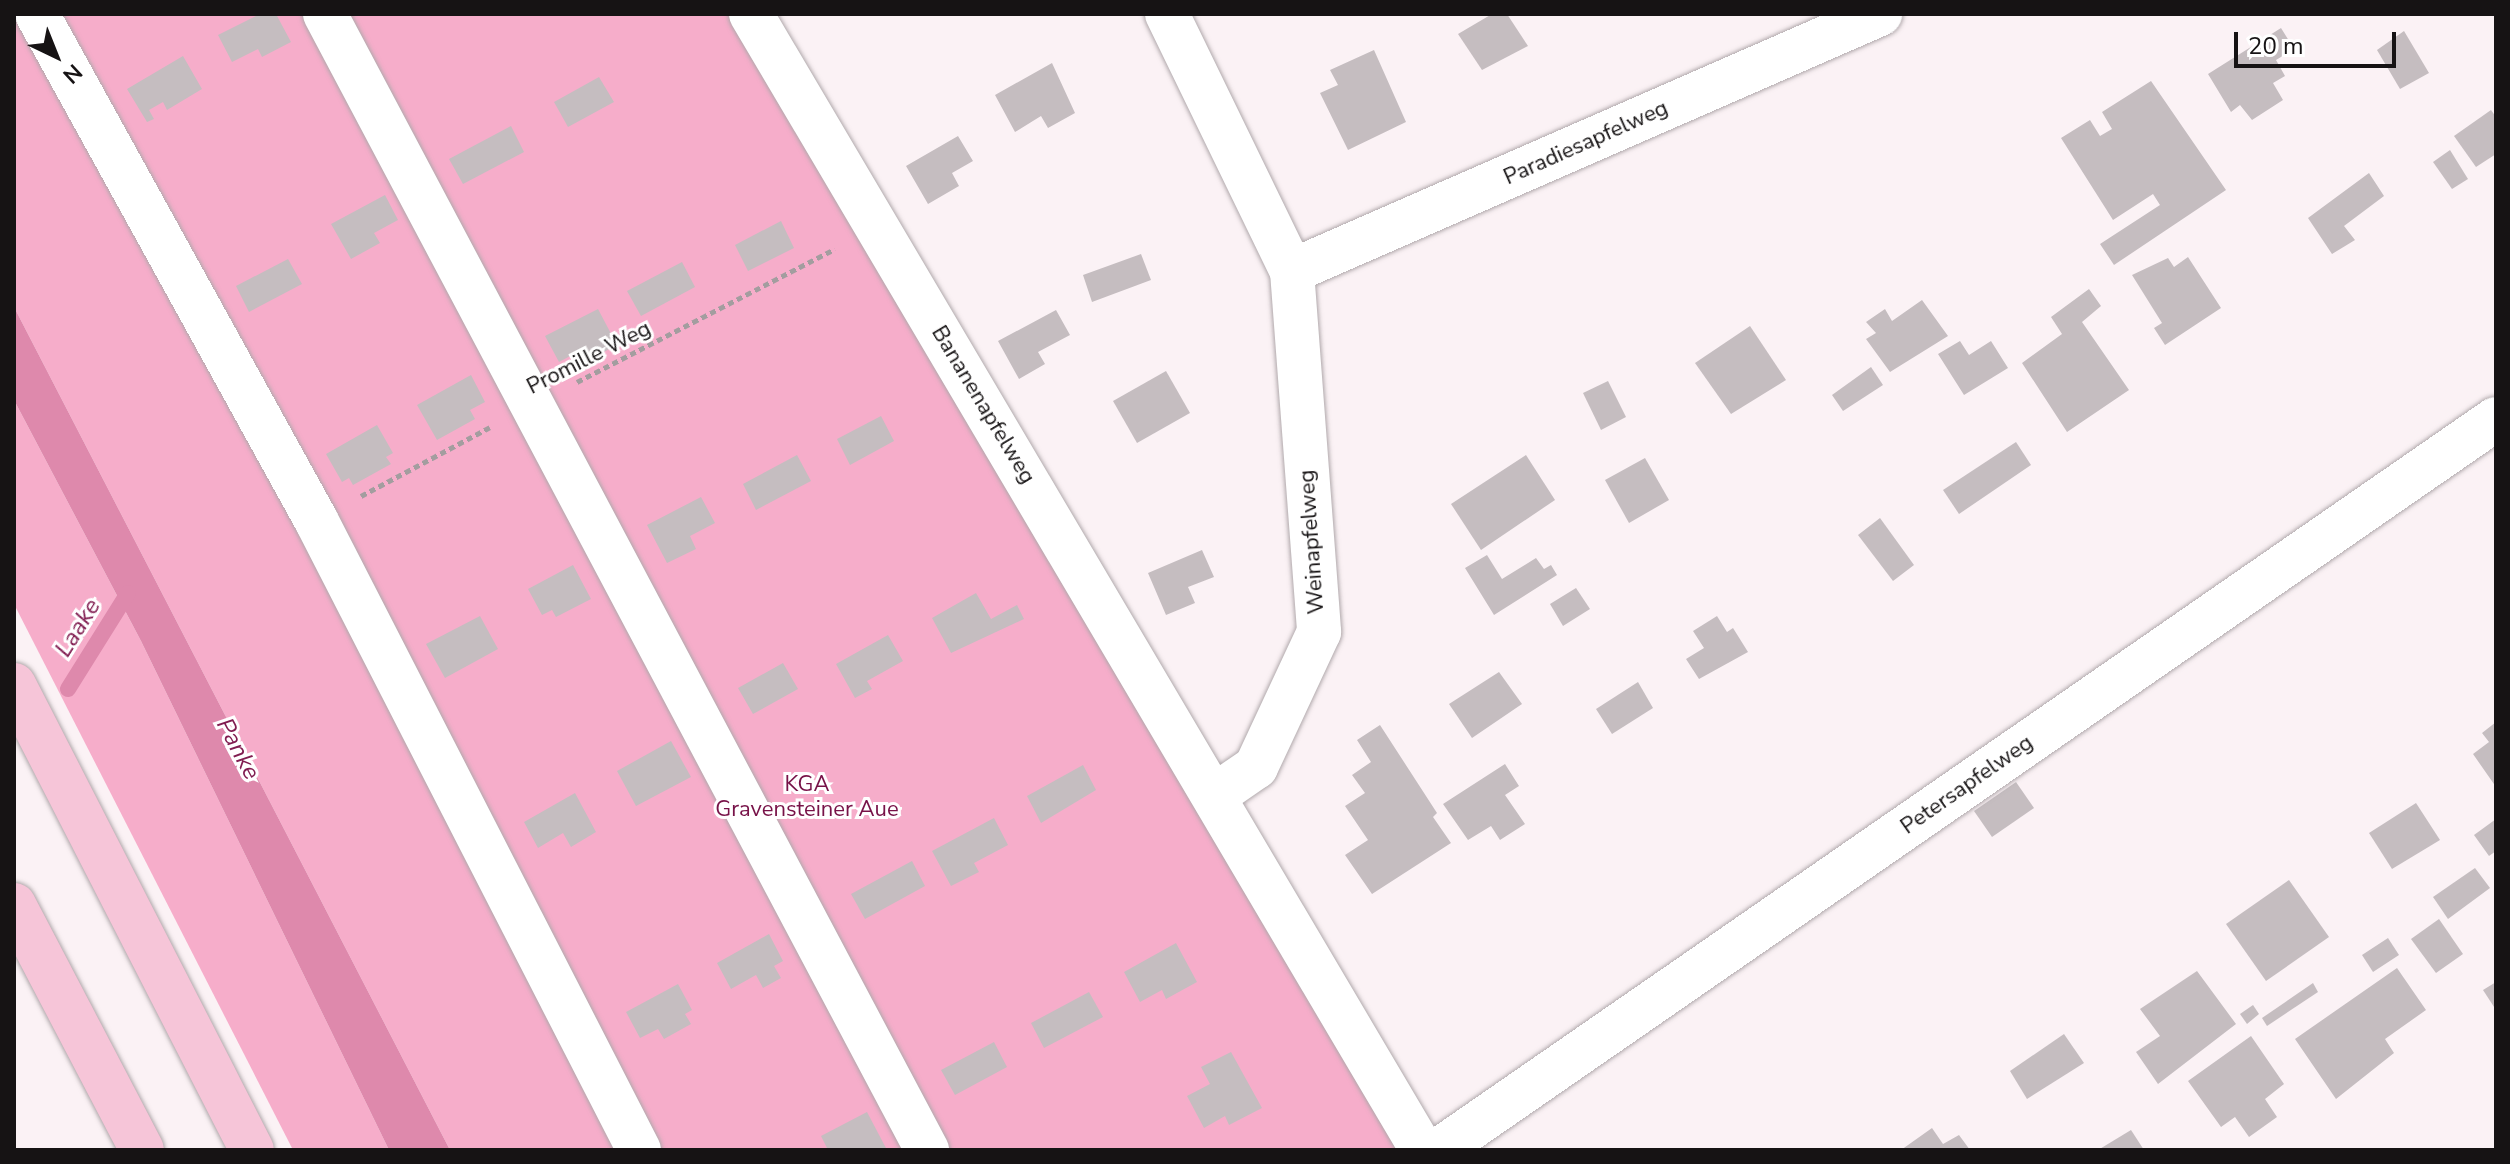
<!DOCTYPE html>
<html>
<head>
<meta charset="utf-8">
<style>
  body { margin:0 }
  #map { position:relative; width:2510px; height:1164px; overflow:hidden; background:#fbf2f5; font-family:"Nunito Sans",sans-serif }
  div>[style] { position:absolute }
  .green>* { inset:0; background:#f6adca }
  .water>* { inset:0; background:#de89ac }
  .stream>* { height:16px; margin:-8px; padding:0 8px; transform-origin:8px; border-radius:8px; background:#de89ac }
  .building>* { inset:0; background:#c5bdc0 }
  .path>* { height:5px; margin-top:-2.5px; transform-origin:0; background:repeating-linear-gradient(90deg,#a39d9f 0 6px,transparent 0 10px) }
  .roads { filter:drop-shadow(0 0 2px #b1a9ac) drop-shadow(0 0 2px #b1a9ac) }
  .minor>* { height:44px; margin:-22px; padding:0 22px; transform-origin:22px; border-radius:22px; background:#fff }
  .highway>* { height:44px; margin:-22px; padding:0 22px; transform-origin:22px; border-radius:22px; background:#f6c5d8 }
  span { translate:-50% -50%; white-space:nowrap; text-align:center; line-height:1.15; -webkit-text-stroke:6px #fff; paint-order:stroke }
  .street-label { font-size:22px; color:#161314 }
  .park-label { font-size:22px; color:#771248 }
  .water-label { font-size:24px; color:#811d51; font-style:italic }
  .frame { position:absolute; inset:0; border:16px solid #161314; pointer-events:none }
  .north { position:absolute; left:16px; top:16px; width:80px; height:80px; -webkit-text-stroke:6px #fff; paint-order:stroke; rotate:137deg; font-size:22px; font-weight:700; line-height:32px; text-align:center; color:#161314 }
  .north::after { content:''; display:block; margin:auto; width:28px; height:36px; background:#161314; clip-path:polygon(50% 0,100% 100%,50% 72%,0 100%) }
  .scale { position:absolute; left:2234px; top:32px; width:162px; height:36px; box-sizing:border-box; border:4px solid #161314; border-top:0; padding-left:10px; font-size:24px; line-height:28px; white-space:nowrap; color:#161314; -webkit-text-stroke:6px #fff; paint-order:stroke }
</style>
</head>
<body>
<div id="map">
  <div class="green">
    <div style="clip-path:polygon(14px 14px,732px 14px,1420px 1150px,450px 1150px,14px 307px)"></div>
    <div style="clip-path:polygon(14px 400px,141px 641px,389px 1150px,293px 1150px,14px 604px)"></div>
  </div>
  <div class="water">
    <div style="clip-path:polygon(14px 307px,450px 1150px,389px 1150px,141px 641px,14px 400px)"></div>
  </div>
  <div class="stream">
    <div style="left:68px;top:689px;width:113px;rotate:-58deg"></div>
  </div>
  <div class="building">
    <div style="clip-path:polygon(260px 14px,276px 14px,291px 42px,262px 57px,258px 49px,232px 62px,218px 35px)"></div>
    <div style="clip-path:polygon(1492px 14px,1507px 14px,1528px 46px,1482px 70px,1458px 34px)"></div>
    <div style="clip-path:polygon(2281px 28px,2294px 49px,2276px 60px,2285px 76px,2273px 83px,2283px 100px,2252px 120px,2240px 105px,2231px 112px,2208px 74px)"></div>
    <div style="clip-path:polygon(2404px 31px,2429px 73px,2400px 89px,2377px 50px)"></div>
    <div style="clip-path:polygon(1374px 50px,1406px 122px,1348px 150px,1320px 93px,1338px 85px,1330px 70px)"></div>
    <div style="clip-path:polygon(183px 56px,202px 89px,167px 110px,163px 102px,149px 110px,154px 119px,147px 122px,127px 89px)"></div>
    <div style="clip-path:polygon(1052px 63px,1075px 113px,1048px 128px,1041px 116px,1015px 132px,995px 95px)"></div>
    <div style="clip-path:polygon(599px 77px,614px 102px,568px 127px,554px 102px)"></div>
    <div style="clip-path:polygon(2151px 81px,2226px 190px,2114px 265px,2100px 244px,2160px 205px,2153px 194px,2113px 220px,2061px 138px,2090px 120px,2100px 136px,2112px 129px,2102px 112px)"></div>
    <div style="clip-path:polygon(2491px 110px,2496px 117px,2496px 154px,2476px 167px,2454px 136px)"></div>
    <div style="clip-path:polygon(511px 126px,524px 152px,463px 184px,449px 159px)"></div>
    <div style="clip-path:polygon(958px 136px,973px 161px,952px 173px,959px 186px,928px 204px,906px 166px)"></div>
    <div style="clip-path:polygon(2450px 150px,2468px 179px,2452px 189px,2433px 162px)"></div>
    <div style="clip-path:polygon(2369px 173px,2384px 196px,2344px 226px,2355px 240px,2332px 254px,2308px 218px)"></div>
    <div style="clip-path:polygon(385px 195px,398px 220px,374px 233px,380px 243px,351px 259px,331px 224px)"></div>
    <div style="clip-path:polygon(781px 221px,794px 248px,748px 271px,735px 245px)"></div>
    <div style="clip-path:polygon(1141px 254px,1151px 280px,1092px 302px,1083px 275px)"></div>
    <div style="clip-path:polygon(2188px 257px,2221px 308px,2165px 345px,2154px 328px,2162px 323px,2132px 275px,2168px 258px,2174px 267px)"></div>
    <div style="clip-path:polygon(288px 259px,302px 284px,249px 312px,236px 286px)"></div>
    <div style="clip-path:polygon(682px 262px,695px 287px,641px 316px,627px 291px)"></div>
    <div style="clip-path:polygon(2089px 289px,2101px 306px,2082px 322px,2129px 390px,2067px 432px,2022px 363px,2062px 334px,2051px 317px)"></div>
    <div style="clip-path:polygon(1922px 300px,1948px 336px,1890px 372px,1866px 339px,1876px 333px,1866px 322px,1885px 309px,1892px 321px)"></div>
    <div style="clip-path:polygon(598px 309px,617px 345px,579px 365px,574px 354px,559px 362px,545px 336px)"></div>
    <div style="clip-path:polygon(1056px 310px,1070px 335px,1038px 352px,1045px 364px,1019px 379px,998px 341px)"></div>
    <div style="clip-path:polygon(1750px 326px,1786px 380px,1731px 414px,1695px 363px)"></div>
    <div style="clip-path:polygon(1960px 341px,1969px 355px,1991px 341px,2008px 368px,1964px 395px,1938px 354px)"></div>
    <div style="clip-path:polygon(1871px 367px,1883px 385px,1843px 411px,1832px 395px)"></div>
    <div style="clip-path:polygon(1166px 371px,1190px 413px,1137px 443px,1113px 401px)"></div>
    <div style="clip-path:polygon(471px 375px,485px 402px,470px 410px,475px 419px,437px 440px,417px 405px)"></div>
    <div style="clip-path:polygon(1608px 381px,1626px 417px,1601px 430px,1583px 393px)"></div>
    <div style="clip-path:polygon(881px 416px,894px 441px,850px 465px,837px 439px)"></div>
    <div style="clip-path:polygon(377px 425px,393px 453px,386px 457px,391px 464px,353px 485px,349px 478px,342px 482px,326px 454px)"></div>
    <div style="clip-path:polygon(2016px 442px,2031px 465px,1959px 514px,1943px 490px)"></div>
    <div style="clip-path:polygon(797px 455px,811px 481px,756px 510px,743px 484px)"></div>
    <div style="clip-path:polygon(1526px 455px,1555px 500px,1481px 550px,1451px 504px)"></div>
    <div style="clip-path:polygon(1645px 458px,1669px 500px,1629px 523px,1605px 480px)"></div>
    <div style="clip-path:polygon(701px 497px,715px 523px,690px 536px,696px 549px,667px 563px,647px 525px)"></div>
    <div style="clip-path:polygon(1880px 518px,1914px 565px,1893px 581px,1858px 535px)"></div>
    <div style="clip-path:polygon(1202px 550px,1214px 577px,1188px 587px,1195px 603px,1166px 615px,1148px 573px)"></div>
    <div style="clip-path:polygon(1487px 555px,1502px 579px,1536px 558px,1544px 569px,1551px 565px,1557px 575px,1494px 615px,1465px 568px)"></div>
    <div style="clip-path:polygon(573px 565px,591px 599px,556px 617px,552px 610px,542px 615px,528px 589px)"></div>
    <div style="clip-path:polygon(1576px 588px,1590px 609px,1563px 626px,1550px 604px)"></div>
    <div style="clip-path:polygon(976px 593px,991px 619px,1017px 605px,1024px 619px,951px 653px,932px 618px)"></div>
    <div style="clip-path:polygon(480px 616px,498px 649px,445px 678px,426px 644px)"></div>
    <div style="clip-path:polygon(1717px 616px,1727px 632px,1733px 628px,1748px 652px,1699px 679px,1686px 659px,1704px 648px,1693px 631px)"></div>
    <div style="clip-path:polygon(888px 635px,903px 661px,867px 681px,872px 689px,855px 698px,836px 664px)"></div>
    <div style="clip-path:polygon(783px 663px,798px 689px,753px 714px,738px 688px)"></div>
    <div style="clip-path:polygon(1499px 672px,1522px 704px,1472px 738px,1449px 704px)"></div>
    <div style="clip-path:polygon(1638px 682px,1653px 708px,1612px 734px,1596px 709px)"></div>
    <div style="clip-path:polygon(2496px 722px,2496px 787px,2473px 754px,2489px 742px,2482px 733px)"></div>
    <div style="clip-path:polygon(1380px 725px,1437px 813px,1433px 817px,1451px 843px,1372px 894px,1345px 855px,1368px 840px,1345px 806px,1365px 793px,1352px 775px,1371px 762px,1357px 740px)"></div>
    <div style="clip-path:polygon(671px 741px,691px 777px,636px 806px,617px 771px)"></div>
    <div style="clip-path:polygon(1505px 764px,1519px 786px,1505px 795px,1525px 824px,1500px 840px,1491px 826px,1468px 840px,1443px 804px)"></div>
    <div style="clip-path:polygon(1083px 765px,1096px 790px,1041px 823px,1027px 796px)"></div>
    <div style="clip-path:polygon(2016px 782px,2034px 808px,1992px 837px,1974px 811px)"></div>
    <div style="clip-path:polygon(575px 793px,596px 832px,571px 847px,563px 833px,538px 848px,524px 822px)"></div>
    <div style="clip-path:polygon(2416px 803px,2440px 840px,2392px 869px,2369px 833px)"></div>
    <div style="clip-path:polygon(994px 818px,1008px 845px,974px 863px,979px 872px,951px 886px,932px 851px)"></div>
    <div style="clip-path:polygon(2496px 819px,2496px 851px,2489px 856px,2474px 835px)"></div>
    <div style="clip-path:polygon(912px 861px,925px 886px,865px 919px,851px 894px)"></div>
    <div style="clip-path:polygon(2475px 868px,2490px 888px,2448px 919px,2433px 897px)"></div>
    <div style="clip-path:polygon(2289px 880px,2329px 937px,2266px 981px,2226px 924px)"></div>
    <div style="clip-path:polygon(2439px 919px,2463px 954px,2436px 973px,2411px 939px)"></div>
    <div style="clip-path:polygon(769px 934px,783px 961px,774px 966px,781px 978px,763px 988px,756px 975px,731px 989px,717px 963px)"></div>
    <div style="clip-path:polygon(2388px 938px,2399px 955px,2373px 972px,2362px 955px)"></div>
    <div style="clip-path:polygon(1176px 943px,1197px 982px,1166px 999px,1162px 990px,1140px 1002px,1124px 972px)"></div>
    <div style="clip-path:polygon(2397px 968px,2426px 1010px,2385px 1039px,2394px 1053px,2336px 1099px,2295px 1039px)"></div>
    <div style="clip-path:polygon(2197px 971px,2236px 1024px,2158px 1084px,2136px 1052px,2160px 1036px,2140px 1009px)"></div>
    <div style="clip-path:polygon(2496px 982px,2496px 1010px,2483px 990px)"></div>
    <div style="clip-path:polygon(2313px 983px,2318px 992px,2267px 1026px,2262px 1018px)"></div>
    <div style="clip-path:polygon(678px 984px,692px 1010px,685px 1014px,691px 1024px,664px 1039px,658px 1029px,640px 1038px,626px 1012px)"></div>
    <div style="clip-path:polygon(1089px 992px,1103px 1017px,1044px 1048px,1031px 1023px)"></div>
    <div style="clip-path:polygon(2253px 1005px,2259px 1014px,2247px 1024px,2240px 1014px)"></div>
    <div style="clip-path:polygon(2064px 1034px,2084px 1063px,2027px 1099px,2010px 1071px)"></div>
    <div style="clip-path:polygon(2251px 1036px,2284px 1084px,2265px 1099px,2277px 1117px,2249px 1137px,2235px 1117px,2221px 1127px,2188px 1081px)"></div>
    <div style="clip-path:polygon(994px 1042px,1007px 1067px,955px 1095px,941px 1070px)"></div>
    <div style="clip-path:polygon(1231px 1052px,1262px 1108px,1229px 1125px,1225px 1116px,1204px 1128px,1187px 1096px,1210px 1084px,1201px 1067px)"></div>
    <div style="clip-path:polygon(867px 1112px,887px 1150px,828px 1150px,821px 1136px)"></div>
    <div style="clip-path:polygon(1932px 1128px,1943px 1144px,1959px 1135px,1970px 1150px,1901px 1150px)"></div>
    <div style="clip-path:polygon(2131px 1130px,2144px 1150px,2098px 1150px)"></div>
  </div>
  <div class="path">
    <div style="left:577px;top:382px;width:290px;rotate:-27.3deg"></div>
    <div style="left:361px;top:496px;width:146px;rotate:-28.1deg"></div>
  </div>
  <div class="roads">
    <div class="minor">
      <div style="left:37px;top:14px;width:578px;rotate:61.13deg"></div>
      <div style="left:316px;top:520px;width:708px;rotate:62.86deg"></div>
      <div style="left:325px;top:14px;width:1286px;rotate:62.08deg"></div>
      <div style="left:751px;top:14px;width:1319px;rotate:59.43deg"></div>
      <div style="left:1167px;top:14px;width:286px;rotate:64.1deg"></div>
      <div style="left:1292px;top:271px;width:362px;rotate:85.7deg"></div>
      <div style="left:1319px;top:632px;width:149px;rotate:115deg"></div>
      <div style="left:1256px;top:767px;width:51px;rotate:145.4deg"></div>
      <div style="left:1292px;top:271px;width:642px;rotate:-23.61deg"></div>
      <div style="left:1439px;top:1150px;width:1285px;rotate:-34.67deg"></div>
    </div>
    <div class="highway">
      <div style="left:14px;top:685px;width:522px;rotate:62.9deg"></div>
      <div style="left:14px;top:905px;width:276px;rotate:62.4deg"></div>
    </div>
  </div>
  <div class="street-label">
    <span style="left:1586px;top:143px;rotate:-24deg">Paradiesapfelweg</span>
    <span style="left:589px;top:358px;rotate:-27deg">Promille Weg</span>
    <span style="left:983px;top:405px;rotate:59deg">Bananenapfelweg</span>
    <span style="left:1312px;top:542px;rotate:-94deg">Weinapfelweg</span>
    <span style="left:1967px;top:785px;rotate:-35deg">Petersapfelweg</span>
  </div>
  <div class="park-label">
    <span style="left:807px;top:797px">KGA<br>Gravensteiner Aue</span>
  </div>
  <div class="water-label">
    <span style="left:78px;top:628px;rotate:-58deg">Laake</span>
    <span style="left:238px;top:749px;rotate:62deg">Panke</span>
  </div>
  <div class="frame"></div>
  <div class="north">N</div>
  <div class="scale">20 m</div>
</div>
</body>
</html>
